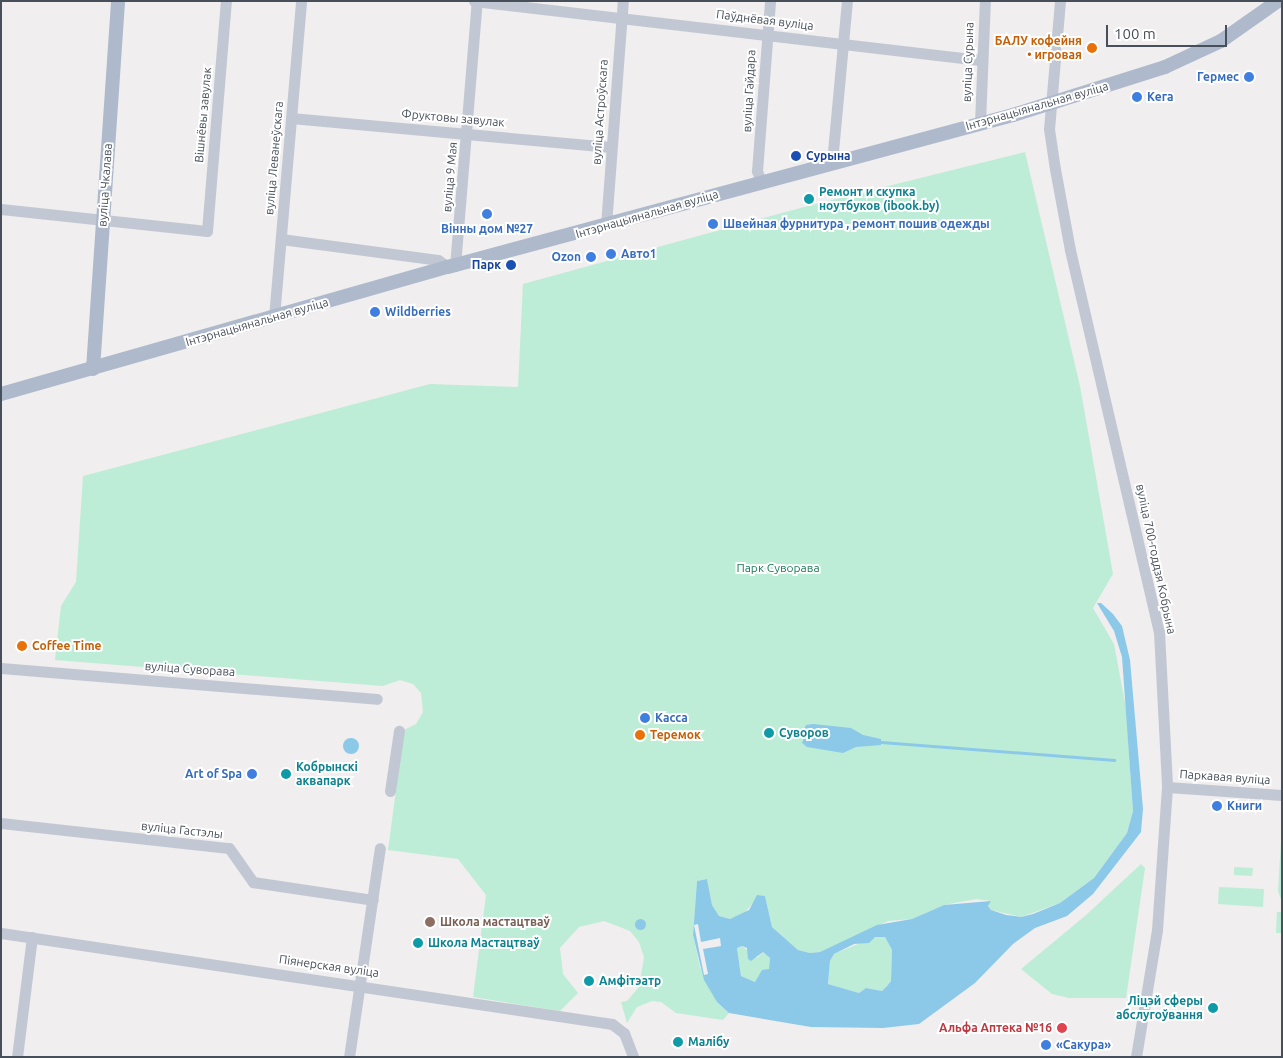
<!DOCTYPE html>
<html>
<head>
<meta charset="utf-8">
<style>
  body { margin:0 }
  #map { position:relative; width:1283px; height:1058px; overflow:hidden; background:#f0eeee; font-family:Ubuntu,sans-serif }
  div>[style] { position:absolute }
  .green>* { inset:0; background:#bdedd6 }
  .water>* { inset:0; background:#8cc9e9 }
  .round { border-radius:50% }
  .pier>* { inset:0; background:#f0eeee }
  .stream>* { height:2.5px; margin:-1.25px; padding:0 1.25px; transform-origin:1.25px; border-radius:1.25px; background:#8cc9e9 }
  .minor>* { height:11px; margin:-5.5px; padding:0 5.5px; transform-origin:5.5px; border-radius:5.5px; background:#c2c8d3 }
  .major>* { height:14px; margin:-7px; padding:0 7px; transform-origin:7px; border-radius:7px; background:#aeb9cc }
  .dots>* { width:14px; height:14px; translate:-50% -50%; box-sizing:border-box; border:2px solid #fff; border-radius:50% }
  span { translate:-50% -50%; white-space:nowrap; text-align:center; line-height:1.15; -webkit-text-stroke:4px #fff; paint-order:stroke }
  .street-label { font-size:12px; color:#474f5a }
  .food-label { font-size:12px; color:#c56008; font-weight:700 }
  .right { translate:-100% -50%; text-align:right }
  .left { translate:0 -50%; text-align:left }
  .shop-label { font-size:12px; color:#366cbe; font-weight:700 }
  .transit-label { font-size:12px; color:#164399; font-weight:700 }
  .culture-label { font-size:12px; color:#0d838f; font-weight:700 }
  .park-label { font-size:12px; color:#1a7956 }
  .education-label { font-size:12px; color:#785e54; font-weight:700 }
  .health-label { font-size:12px; color:#be3a42; font-weight:700 }
  .frame { position:absolute; inset:0; border:2px solid #474f5a; pointer-events:none }
  .scale { position:absolute; left:1106px; top:25px; width:121px; height:22px; box-sizing:border-box; border:2px solid #474f5a; border-top:0; padding-left:6px; font-size:15px; line-height:18px; white-space:nowrap; color:#474f5a; -webkit-text-stroke:4px #fff; paint-order:stroke }
</style>
</head>
<body>
<div id="map">
  <div class="green">
    <div style="clip-path:polygon(1025px 152px,1080px 386px,1113px 574px,1093px 608px,1114px 644px,1126px 708px,1133px 811px,1127px 833px,1094px 878px,1060px 903px,1021px 917px,991px 910px,988px 906px,991px 901px,976px 899px,944px 905px,912px 919px,888px 921px,820px 952px,810px 953px,798px 950px,772px 927px,765px 896px,755px 900px,743px 915px,730px 919px,719px 916px,712px 905px,707px 879px,697px 881px,693px 935px,700px 967px,717px 1002px,729px 1013px,723px 1020px,676px 1013px,661px 1002px,652px 1001px,637px 1007px,627px 1023px,621px 1002px,627px 1001px,639px 987px,644px 957px,639px 942px,630px 931px,604px 921px,579px 927px,560px 948px,563px 974px,578px 993px,560px 1011px,473px 997px,486px 895px,458px 859px,388px 850px,404px 730px,416px 724px,423px 712px,421px 693px,413px 684px,400px 680px,383px 686px,55px 660px,61px 606px,76px 582px,83px 476px,430px 384px,518px 387px,523px 284px,804px 207px)"></div>
    <div style="clip-path:polygon(1282px 825px,1282px 902px,1278px 891px)"></div>
    <div style="clip-path:polygon(1141px 864px,1145px 868px,1126px 998px,1069px 998px,1052px 994px,1021px 969px,1085px 916px)"></div>
    <div style="clip-path:polygon(1234px 867px,1253px 868px,1252px 876px,1234px 875px)"></div>
    <div style="clip-path:polygon(1219px 887px,1264px 889px,1263px 907px,1218px 904px)"></div>
    <div style="clip-path:polygon(1277px 912px,1282px 912px,1282px 933px,1276px 933px)"></div>
    <div style="clip-path:polygon(875px 937px,885px 937px,892px 950px,891px 981px,887px 986px,882px 991px,866px 988px,859px 993px,828px 984px,830px 961px,834px 954px)"></div>
    <div style="clip-path:polygon(742px 946px,757px 958px,763px 952px,770px 958px,769px 969px,755px 982px,741px 976px,737px 948px)"></div>
  </div>
  <div class="water">
    <div style="clip-path:polygon(evenodd,1097px 603px,1101px 603px,1113px 614px,1122px 626px,1130px 660px,1143px 809px,1141px 832px,1093px 894px,1067px 916px,1035px 928px,1013px 944px,975px 983px,919px 1024px,883px 1028px,811px 1027px,729px 1013px,717px 1002px,704px 980px,693px 935px,697px 881px,707px 879px,712px 905px,719px 916px,730px 919px,749px 910px,757px 895px,765px 896px,772px 927px,798px 950px,810px 953px,820px 952px,877px 925px,912px 919px,944px 905px,991px 901px,988px 906px,991px 910px,1006px 915px,1021px 917px,1033px 914px,1060px 903px,1094px 878px,1127px 833px,1133px 811px,1122px 657px,1114px 631px,1097px 603px,875px 937px,885px 937px,892px 950px,891px 981px,887px 986px,882px 991px,866px 988px,859px 993px,828px 984px,830px 961px,834px 954px,854px 944px,869px 943px,875px 937px,1097px 603px,742px 946px,747px 948px,748px 959px,751px 961px,763px 952px,770px 958px,769px 969px,762px 970px,755px 982px,741px 976px,737px 948px,742px 946px)"></div>
    <div style="clip-path:polygon(813px 724px,851px 728px,863px 735px,881px 739px,881px 745px,856px 747px,843px 753px,807px 747px,802px 743px,806px 732px,803px 731px,806px 725px)"></div>
    <div class="round" style="left:343px;top:738px;width:16px;height:16px"></div>
    <div class="round" style="left:634.5px;top:918.5px;width:11px;height:11px"></div>
  </div>
  <div class="pier">
    <div style="clip-path:polygon(698px 924px,701px 942px,720px 938px,721px 946px,703px 949px,708px 974px,704px 975px,694px 925px)"></div>
  </div>
  <div class="stream">
    <div style="left:881px;top:742px;width:234px;rotate:4.4deg"></div>
  </div>
  <div class="minor">
    <div style="left:474px;top:1px;width:509px;rotate:6.65deg"></div>
    <div style="left:1060px;top:1px;width:128px;rotate:94.9deg"></div>
    <div style="left:1049px;top:129px;width:40px;rotate:81.5deg"></div>
    <div style="left:1055px;top:169px;width:82px;rotate:79.5deg"></div>
    <div style="left:1070px;top:250px;width:392px;rotate:76.9deg"></div>
    <div style="left:1159px;top:632px;width:155px;rotate:87deg"></div>
    <div style="left:1167px;top:787px;width:143px;rotate:94deg"></div>
    <div style="left:1157px;top:930px;width:129px;rotate:99.4deg"></div>
    <div style="left:291px;top:118px;width:321px;rotate:5.2deg"></div>
    <div style="left:980px;top:123px;width:122px;rotate:-87.7deg"></div>
    <div style="left:832px;top:162px;width:162px;rotate:-84.7deg"></div>
    <div style="left:761px;top:181px;width:11px;rotate:-112deg"></div>
    <div style="left:757px;top:171px;width:170px;rotate:-85.6deg"></div>
    <div style="left:1px;top:209px;width:207px;rotate:6.1deg"></div>
    <div style="left:207px;top:231px;width:231px;rotate:-85.3deg"></div>
    <div style="left:606px;top:225px;width:225px;rotate:-85.7deg"></div>
    <div style="left:281px;top:239px;width:158px;rotate:7.6deg"></div>
    <div style="left:438px;top:260px;width:12px;rotate:35deg"></div>
    <div style="left:455px;top:266px;width:266px;rotate:-85.3deg"></div>
    <div style="left:274px;top:317px;width:317px;rotate:-85.1deg"></div>
    <div style="left:1px;top:668px;width:377px;rotate:4.7deg"></div>
    <div style="left:1167px;top:787px;width:115px;rotate:4deg"></div>
    <div style="left:390px;top:791px;width:61px;rotate:-81.5deg"></div>
    <div style="left:1px;top:823px;width:229px;rotate:6.3deg"></div>
    <div style="left:229px;top:848px;width:42px;rotate:54.8deg"></div>
    <div style="left:253px;top:882px;width:121px;rotate:8.5deg"></div>
    <div style="left:1px;top:933px;width:618px;rotate:8.47deg"></div>
    <div style="left:612px;top:1024px;width:15px;rotate:37deg"></div>
    <div style="left:624px;top:1033px;width:26px;rotate:69deg"></div>
    <div style="left:17px;top:1057px;width:121px;rotate:-82.9deg"></div>
    <div style="left:349px;top:1057px;width:211px;rotate:-81.6deg"></div>
  </div>
  <div class="major">
    <div style="left:93px;top:369px;width:369px;rotate:-86.1deg"></div>
    <div style="left:1px;top:394px;width:465px;rotate:-15.9deg"></div>
    <div style="left:448px;top:267px;width:585px;rotate:-15.06deg"></div>
    <div style="left:1013px;top:115px;width:159px;rotate:-17.5deg"></div>
    <div style="left:1165px;top:67px;width:62px;rotate:-24.9deg"></div>
    <div style="left:1221px;top:41px;width:70px;rotate:-35.1deg"></div>
  </div>
  <div class="dots">
    <div style="left:1092px;top:48px;background:#e8710a"></div>
    <div style="left:1249px;top:77px;background:#3f7fe0"></div>
    <div style="left:1137px;top:97px;background:#3f7fe0"></div>
    <div style="left:796px;top:156px;background:#1a4fb4"></div>
    <div style="left:809px;top:199px;background:#0f9aa8"></div>
    <div style="left:487px;top:214px;background:#3f7fe0"></div>
    <div style="left:713px;top:224px;background:#3f7fe0"></div>
    <div style="left:611px;top:254px;background:#3f7fe0"></div>
    <div style="left:591px;top:257px;background:#3f7fe0"></div>
    <div style="left:511px;top:265px;background:#1a4fb4"></div>
    <div style="left:375px;top:312px;background:#3f7fe0"></div>
    <div style="left:22px;top:646px;background:#e8710a"></div>
    <div style="left:645px;top:718px;background:#3f7fe0"></div>
    <div style="left:769px;top:733px;background:#0f9aa8"></div>
    <div style="left:640px;top:735px;background:#e8710a"></div>
    <div style="left:252px;top:774px;background:#3f7fe0"></div>
    <div style="left:286px;top:774px;background:#0f9aa8"></div>
    <div style="left:1217px;top:806px;background:#3f7fe0"></div>
    <div style="left:430px;top:922px;background:#8d6e63"></div>
    <div style="left:418px;top:943px;background:#0f9aa8"></div>
    <div style="left:589px;top:981px;background:#0f9aa8"></div>
    <div style="left:1213px;top:1008px;background:#0f9aa8"></div>
    <div style="left:1062px;top:1028px;background:#e0444e"></div>
    <div style="left:678px;top:1042px;background:#0f9aa8"></div>
    <div style="left:1046px;top:1045px;background:#3f7fe0"></div>
  </div>
  <div class="street-label">
    <span style="left:765px;top:20px;rotate:7deg">Паўднёвая вуліца</span>
    <span style="left:968px;top:62px;rotate:-88deg">вуліца Сурына</span>
    <span style="left:749px;top:91px;rotate:-87deg">вуліца Гайдара</span>
    <span style="left:1037px;top:106px;rotate:-16deg">Інтэрнацыянальная вуліца</span>
    <span style="left:600px;top:112px;rotate:-86deg">вуліца Астроўскага</span>
    <span style="left:203px;top:115px;rotate:-85deg">Вішнёвы завулак</span>
    <span style="left:453px;top:118px;rotate:5deg">Фруктовы завулак</span>
    <span style="left:274px;top:158px;rotate:-85deg">вуліца Леванеўскага</span>
    <span style="left:450px;top:177px;rotate:-85deg">вуліца 9 Мая</span>
    <span style="left:105px;top:185px;rotate:-86deg">вуліца Чкалава</span>
    <span style="left:647px;top:214px;rotate:-16deg">Інтэрнацыянальная вуліца</span>
    <span style="left:257px;top:322px;rotate:-16deg">Інтэрнацыянальная вуліца</span>
    <span style="left:1156px;top:559px;rotate:78deg">вуліца 700-годдзя Кобрына</span>
    <span style="left:190px;top:669px;rotate:4deg">вуліца Суворава</span>
    <span style="left:1225px;top:777px;rotate:4deg">Паркавая вуліца</span>
    <span style="left:182px;top:830px;rotate:6deg">вуліца Гастэлы</span>
    <span style="left:329px;top:966px;rotate:8deg">Піянерская вуліца</span>
  </div>
  <div class="food-label">
    <span class="right" style="left:1082px;top:48px">БАЛУ кофейня<br>• игровая</span>
    <span class="left" style="left:32px;top:646px">Coffee Time</span>
    <span class="left" style="left:650px;top:735px">Теремок</span>
  </div>
  <div class="shop-label">
    <span class="right" style="left:1239px;top:77px">Гермес</span>
    <span class="left" style="left:1147px;top:97px">Кега</span>
    <span class="left" style="left:723px;top:224px">Швейная фурнитура , ремонт пошив одежды</span>
    <span style="left:487px;top:229px">Вінны дом №27</span>
    <span class="left" style="left:621px;top:254px">Авто1</span>
    <span class="right" style="left:581px;top:257px">Ozon</span>
    <span class="left" style="left:385px;top:312px">Wildberries</span>
    <span class="left" style="left:655px;top:718px">Касса</span>
    <span class="right" style="left:242px;top:774px">Art of Spa</span>
    <span class="left" style="left:1227px;top:806px">Книги</span>
    <span class="left" style="left:1056px;top:1045px">«Сакура»</span>
  </div>
  <div class="transit-label">
    <span class="left" style="left:806px;top:156px">Сурына</span>
    <span class="right" style="left:501px;top:265px">Парк</span>
  </div>
  <div class="culture-label">
    <span class="left" style="left:819px;top:199px">Ремонт и скупка<br>ноутбуков (ibook.by)</span>
    <span class="left" style="left:779px;top:733px">Суворов</span>
    <span class="left" style="left:296px;top:774px">Кобрынскі<br>аквапарк</span>
    <span class="left" style="left:428px;top:943px">Школа Мастацтваў</span>
    <span class="left" style="left:599px;top:981px">Амфітэатр</span>
    <span class="right" style="left:1203px;top:1008px">Ліцэй сферы<br>абслугоўвання</span>
    <span class="left" style="left:688px;top:1042px">Малібу</span>
  </div>
  <div class="park-label">
    <span style="left:778px;top:568px">Парк Суворава</span>
  </div>
  <div class="education-label">
    <span class="left" style="left:440px;top:922px">Школа мастацтваў</span>
  </div>
  <div class="health-label">
    <span class="right" style="left:1052px;top:1028px">Альфа Аптека №16</span>
  </div>
  <div class="frame"></div>
  <div class="scale">100 m</div>
</div>
</body>
</html>
